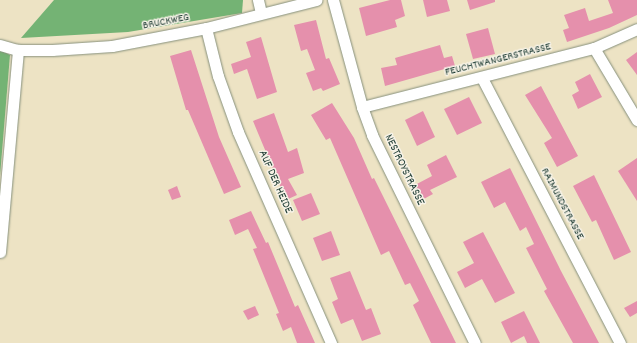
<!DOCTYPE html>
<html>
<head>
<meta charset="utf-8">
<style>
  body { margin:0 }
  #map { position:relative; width:637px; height:343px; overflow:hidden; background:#ede3c4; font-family:Dekko,sans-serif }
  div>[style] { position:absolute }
  .forest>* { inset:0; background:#74b374 }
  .building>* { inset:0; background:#e590ac }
  .roads { filter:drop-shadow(0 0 1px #86907c) drop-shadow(0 0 1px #86907c) }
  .minor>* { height:11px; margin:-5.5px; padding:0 5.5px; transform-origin:5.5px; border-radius:5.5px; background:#fff }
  span { translate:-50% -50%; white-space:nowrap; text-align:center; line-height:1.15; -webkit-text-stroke:3px #f7f3e8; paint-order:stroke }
  .street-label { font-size:12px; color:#1f3d34 }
</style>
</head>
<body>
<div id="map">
  <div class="forest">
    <div style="clip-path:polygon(54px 0,243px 0,242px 13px,128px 32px,21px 38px)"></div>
    <div style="clip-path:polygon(0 50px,10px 55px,0 176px)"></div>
  </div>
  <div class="building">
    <div style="clip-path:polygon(390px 0,401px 0,405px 16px,395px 20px,397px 27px,366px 36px,359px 8px)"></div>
    <div style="clip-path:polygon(423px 0,447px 0,450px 11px,427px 17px)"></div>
    <div style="clip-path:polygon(467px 0,495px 0,495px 2px,470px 10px)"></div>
    <div style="clip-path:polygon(608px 0,637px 0,637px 15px,609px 28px,567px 42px,563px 30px,569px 28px,564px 15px,585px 8px,589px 21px,613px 13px)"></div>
    <div style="clip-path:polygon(316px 20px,326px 59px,329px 58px,340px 84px,323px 91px,321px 88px,313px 91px,306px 73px,315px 70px,307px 49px,301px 51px,294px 25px)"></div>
    <div style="clip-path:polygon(488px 28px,495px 54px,473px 59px,466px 34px)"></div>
    <div style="clip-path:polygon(261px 37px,277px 92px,257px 99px,247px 69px,234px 74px,231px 64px,251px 57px,246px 42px)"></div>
    <div style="clip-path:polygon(440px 45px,444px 58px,452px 56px,455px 66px,385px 86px,381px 68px,397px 65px,395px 58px)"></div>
    <div style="clip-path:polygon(191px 50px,219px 137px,241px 187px,224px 194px,188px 110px,186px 110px,170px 56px)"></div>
    <div style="clip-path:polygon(637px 52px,637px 75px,626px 60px)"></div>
    <div style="clip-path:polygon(590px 74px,602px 97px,578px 109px,572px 95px,579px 91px,575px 82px)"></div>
    <div style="clip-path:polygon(541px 86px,578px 156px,557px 167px,544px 143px,552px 138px,525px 95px)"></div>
    <div style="clip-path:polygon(469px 97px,482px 123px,457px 135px,444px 109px)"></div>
    <div style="clip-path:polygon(332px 103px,354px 138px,372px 179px,374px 178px,456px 343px,431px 343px,413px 305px,419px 301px,410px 283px,405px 285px,389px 251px,381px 255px,330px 138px,326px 140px,311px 115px)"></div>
    <div style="clip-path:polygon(423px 111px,435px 137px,417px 146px,405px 120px)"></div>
    <div style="clip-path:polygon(274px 113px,288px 152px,297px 148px,304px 173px,288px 179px,297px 195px,286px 200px,253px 121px)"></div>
    <div style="clip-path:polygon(446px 155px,457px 177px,430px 190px,433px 194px,420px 201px,413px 186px,432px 176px,427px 165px)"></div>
    <div style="clip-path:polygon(637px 158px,637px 201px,618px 171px)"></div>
    <div style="clip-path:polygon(510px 168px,561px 271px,599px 343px,573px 343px,544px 291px,547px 289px,526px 248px,534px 244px,526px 227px,520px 231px,505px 202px,494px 208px,481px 182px)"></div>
    <div style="clip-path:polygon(594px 175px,631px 252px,614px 260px,596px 220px,592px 222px,573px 186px)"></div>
    <div style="clip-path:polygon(177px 186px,181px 197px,172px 200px,168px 190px)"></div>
    <div style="clip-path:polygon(311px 193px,320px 214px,302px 221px,293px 200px)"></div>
    <div style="clip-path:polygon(251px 211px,266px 243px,268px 242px,295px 307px,298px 305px,315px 343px,297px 343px,291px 327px,283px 331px,276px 314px,279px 313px,253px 249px,257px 248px,248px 229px,235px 235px,229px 220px)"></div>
    <div style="clip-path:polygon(331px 231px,340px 255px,322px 261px,313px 238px)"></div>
    <div style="clip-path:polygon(483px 232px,515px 293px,495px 303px,482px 279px,465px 288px,457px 272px,474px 263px,463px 242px)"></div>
    <div style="clip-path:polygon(350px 271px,366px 310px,371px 308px,381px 334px,362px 341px,353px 319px,341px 324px,332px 302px,338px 299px,330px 278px)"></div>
    <div style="clip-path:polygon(637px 301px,637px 313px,630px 317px,624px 308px)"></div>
    <div style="clip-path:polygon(255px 306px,259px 315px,248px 320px,243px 311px)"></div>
    <div style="clip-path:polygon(524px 311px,540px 343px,527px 343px,524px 336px,511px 343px,501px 322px)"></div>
  </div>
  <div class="roads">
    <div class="minor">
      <div style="left:258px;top:0;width:13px;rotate:77deg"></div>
      <div style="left:333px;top:0;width:111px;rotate:74.8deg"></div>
      <div style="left:362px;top:107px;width:30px;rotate:70deg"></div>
      <div style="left:372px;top:135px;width:232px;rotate:63.7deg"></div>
      <div style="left:206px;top:28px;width:49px;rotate:76deg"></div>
      <div style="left:218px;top:76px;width:59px;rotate:70.3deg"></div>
      <div style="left:238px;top:132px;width:231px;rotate:66.2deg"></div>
      <div style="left:0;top:45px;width:19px;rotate:16deg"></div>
      <div style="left:18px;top:50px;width:34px"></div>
      <div style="left:52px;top:50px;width:60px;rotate:-3.8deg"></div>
      <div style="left:112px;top:46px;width:96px;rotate:-10.8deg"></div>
      <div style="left:206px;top:28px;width:114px;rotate:-14.2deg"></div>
      <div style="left:594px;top:48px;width:84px;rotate:59.2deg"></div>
      <div style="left:482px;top:78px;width:299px;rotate:62.5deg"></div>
      <div style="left:362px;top:107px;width:239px;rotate:-14.3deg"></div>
      <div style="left:594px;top:48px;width:47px;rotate:-23.8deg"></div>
      <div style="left:0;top:252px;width:203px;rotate:-84.9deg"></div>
    </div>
  </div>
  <div class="street-label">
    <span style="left:166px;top:22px;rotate:-11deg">BRUCKWEG</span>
    <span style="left:498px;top:60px;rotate:-14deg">FEUCHTWANGERSTRASSE</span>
    <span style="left:404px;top:170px;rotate:64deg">NESTROYSTRASSE</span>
    <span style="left:275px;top:182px;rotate:66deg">AUF DER HEIDE</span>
    <span style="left:562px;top:204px;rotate:62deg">RAIMUNDSTRASSE</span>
  </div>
</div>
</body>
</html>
